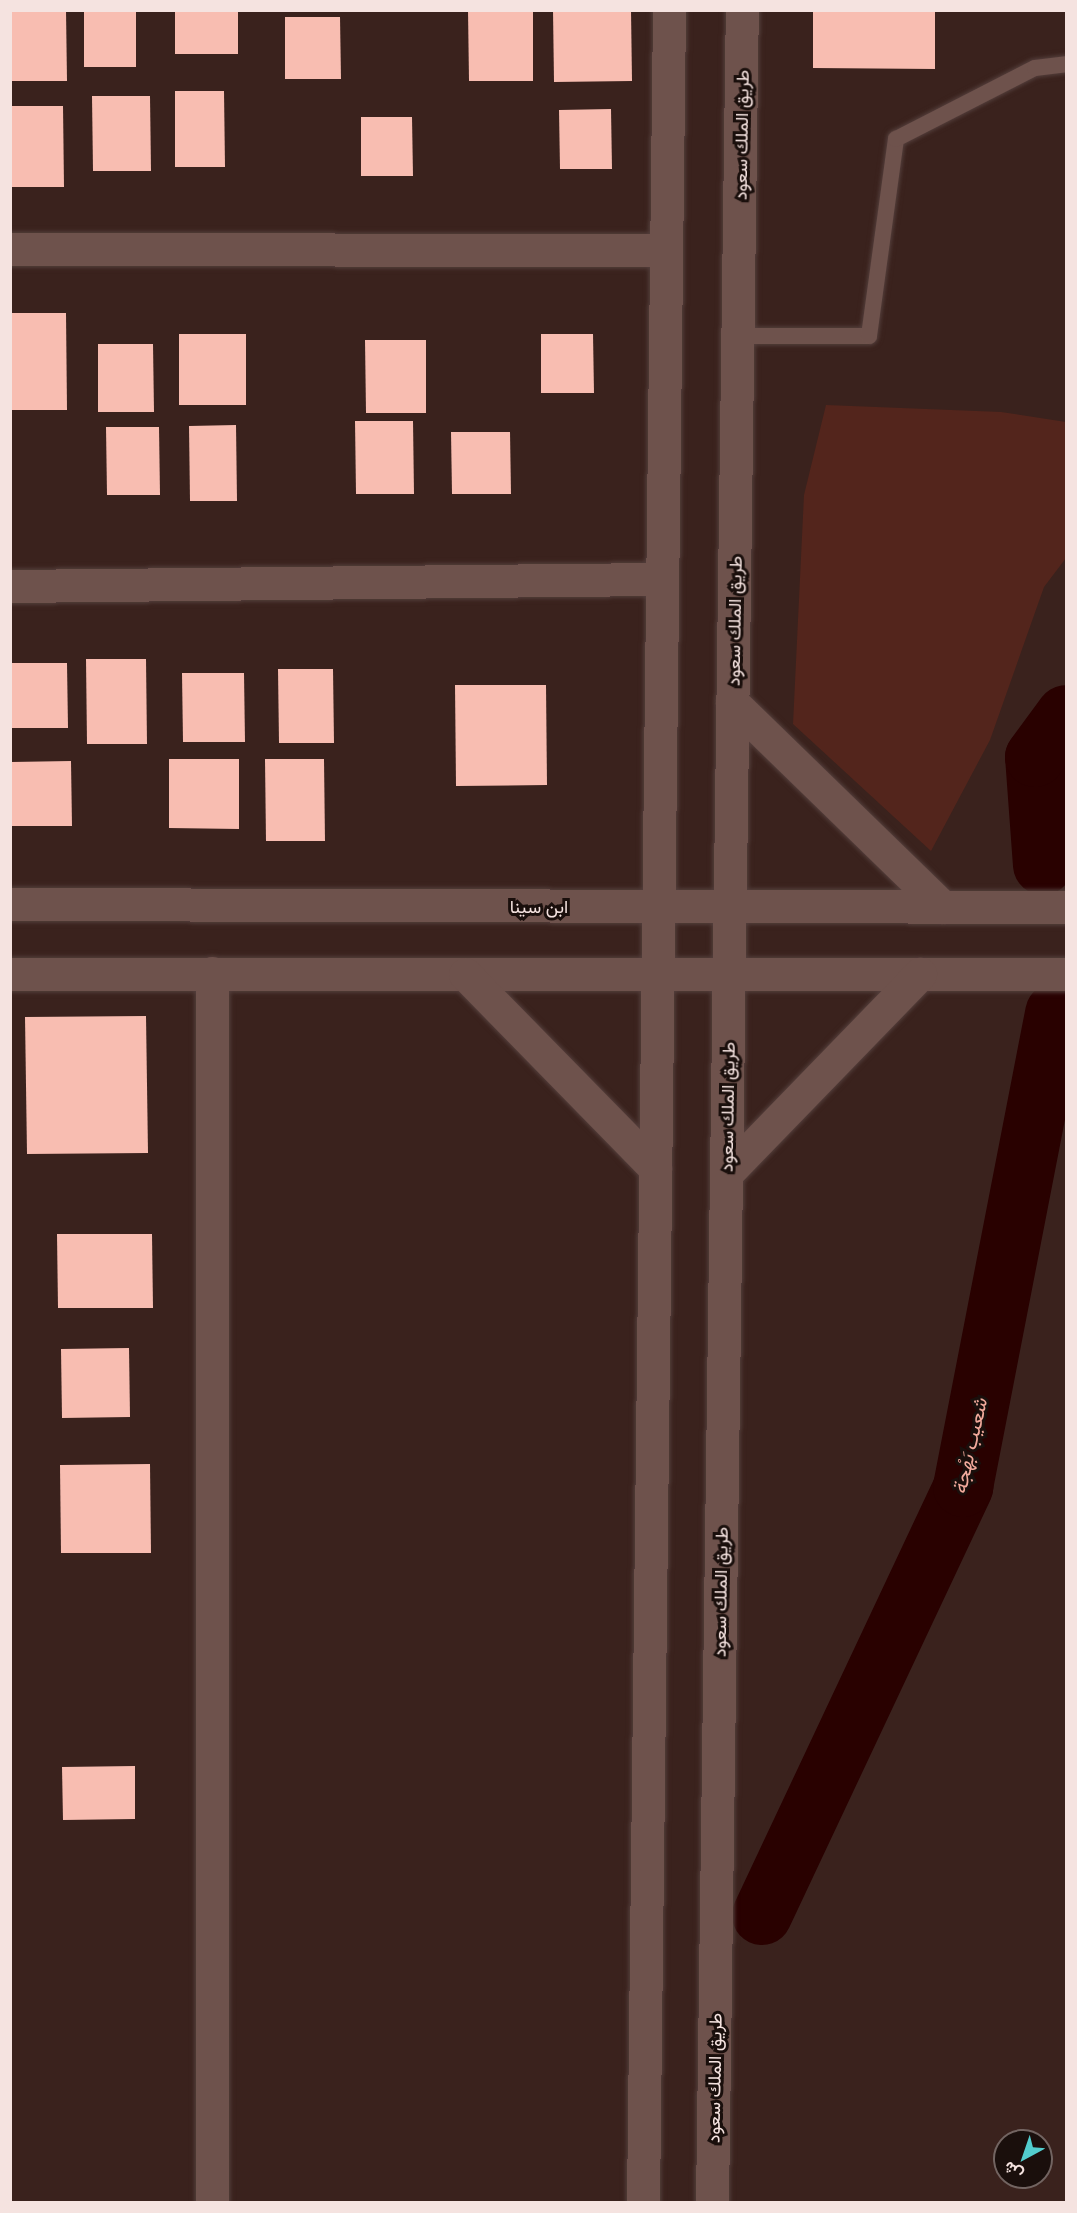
<!DOCTYPE html>
<html>
<head>
<meta charset="utf-8">
<style>
  body { margin:0 }
  #map { position:relative; width:1077px; height:2213px; overflow:hidden; background:#3a221d; font-family:Lato,Vazirmatn,sans-serif }
  div>[style] { position:absolute }
  .green>* { inset:0; background:#53251c }
  .river>* { height:60px; margin:-30px; padding:0 30px; transform-origin:30px; border-radius:30px; background:#290100 }
  .building>* { inset:0; background:#f8bdb1 }
  .roads { filter:drop-shadow(0 0 2px #533e3b) drop-shadow(0 0 2px #533e3b) }
  .lane>* { height:16px; margin:-8px; padding:0 8px; transform-origin:8px; border-radius:8px; background:#6e524c }
  .street>* { height:33px; margin:-16.5px; padding:0 16.5px; transform-origin:16.5px; border-radius:16.5px; background:#6e524c }
  .secondary>* { height:33px; margin:-16.5px; padding:0 16.5px; transform-origin:16.5px; border-radius:16.5px; background:#6e524c }
  span { translate:-50% -50%; white-space:nowrap; text-align:center; line-height:1.15; -webkit-text-stroke:6px #1a0f0c; paint-order:stroke }
  .street-label { font-size:18px; color:#f5e3e0 }
  .water-label { font-size:20px; color:#f2aa9c; font-style:italic }
  .frame { position:absolute; inset:0; border:12px solid #f5e3e0; pointer-events:none }
  .north { position:absolute; left:993px; top:2129px; width:60px; height:60px; box-sizing:border-box; background:#1a0f0c; border:2px solid #726461; border-radius:50%; rotate:220deg; font-size:16px; font-weight:700; line-height:24px; text-align:center; color:#f5e3e0 }
  .north::after { content:''; display:block; margin:auto; width:21px; height:27px; background:#52cdce; clip-path:polygon(50% 0,100% 100%,50% 72%,0 100%) }
</style>
</head>
<body>
<div id="map">
  <div class="green">
    <div style="clip-path:polygon(826px 405px,1001px 412px,1066px 422px,1066px 558px,1044px 587px,990px 740px,931px 851px,793px 724px,804px 495px)"></div>
  </div>
  <div class="river">
    <div style="left:1043px;top:865px;width:108px;rotate:-94.2deg"></div>
    <div style="left:1035px;top:757px;width:52px;rotate:-53.6deg"></div>
    <div style="left:762px;top:1915px;width:473px;rotate:-64.8deg"></div>
    <div style="left:963px;top:1487px;width:483px;rotate:-79deg"></div>
  </div>
  <div class="building">
    <div style="clip-path:polygon(10px 10px,66px 10px,67px 81px,10px 81px)"></div>
    <div style="clip-path:polygon(84px 10px,136px 10px,136px 67px,84px 67px)"></div>
    <div style="clip-path:polygon(175px 10px,238px 10px,238px 54px,175px 54px)"></div>
    <div style="clip-path:polygon(468px 10px,533px 10px,533px 81px,469px 81px)"></div>
    <div style="clip-path:polygon(553px 10px,631px 10px,632px 81px,554px 82px)"></div>
    <div style="clip-path:polygon(813px 10px,935px 10px,935px 69px,813px 68px)"></div>
    <div style="clip-path:polygon(285px 17px,340px 17px,341px 79px,285px 79px)"></div>
    <div style="clip-path:polygon(175px 91px,224px 91px,225px 167px,175px 167px)"></div>
    <div style="clip-path:polygon(92px 96px,150px 96px,151px 171px,93px 171px)"></div>
    <div style="clip-path:polygon(10px 106px,63px 106px,64px 187px,10px 187px)"></div>
    <div style="clip-path:polygon(611px 109px,612px 169px,560px 169px,559px 110px)"></div>
    <div style="clip-path:polygon(361px 117px,412px 117px,413px 176px,361px 176px)"></div>
    <div style="clip-path:polygon(10px 313px,66px 313px,67px 410px,10px 410px)"></div>
    <div style="clip-path:polygon(179px 334px,246px 334px,246px 405px,179px 405px)"></div>
    <div style="clip-path:polygon(541px 334px,593px 334px,594px 393px,541px 393px)"></div>
    <div style="clip-path:polygon(365px 340px,426px 340px,426px 413px,366px 413px)"></div>
    <div style="clip-path:polygon(98px 344px,153px 344px,154px 412px,98px 412px)"></div>
    <div style="clip-path:polygon(355px 421px,413px 421px,414px 494px,356px 494px)"></div>
    <div style="clip-path:polygon(236px 425px,237px 501px,190px 501px,189px 426px)"></div>
    <div style="clip-path:polygon(106px 427px,159px 427px,160px 495px,107px 495px)"></div>
    <div style="clip-path:polygon(451px 432px,510px 432px,511px 494px,452px 494px)"></div>
    <div style="clip-path:polygon(86px 659px,146px 659px,147px 744px,87px 744px)"></div>
    <div style="clip-path:polygon(10px 663px,67px 663px,68px 728px,10px 728px)"></div>
    <div style="clip-path:polygon(278px 669px,333px 669px,334px 743px,279px 743px)"></div>
    <div style="clip-path:polygon(182px 673px,244px 673px,245px 742px,183px 742px)"></div>
    <div style="clip-path:polygon(455px 685px,546px 685px,547px 785px,456px 786px)"></div>
    <div style="clip-path:polygon(169px 759px,239px 759px,239px 829px,169px 828px)"></div>
    <div style="clip-path:polygon(265px 759px,324px 759px,325px 841px,266px 841px)"></div>
    <div style="clip-path:polygon(71px 761px,72px 826px,12px 826px,11px 762px)"></div>
    <div style="clip-path:polygon(146px 1016px,148px 1153px,27px 1154px,25px 1017px)"></div>
    <div style="clip-path:polygon(57px 1234px,152px 1234px,153px 1308px,58px 1308px)"></div>
    <div style="clip-path:polygon(129px 1348px,130px 1417px,62px 1418px,61px 1349px)"></div>
    <div style="clip-path:polygon(150px 1464px,151px 1553px,61px 1553px,60px 1465px)"></div>
    <div style="clip-path:polygon(135px 1766px,135px 1819px,63px 1820px,62px 1767px)"></div>
  </div>
  <div class="roads">
    <div class="lane">
      <div style="left:738px;top:336px;width:131px"></div>
      <div style="left:869px;top:336px;width:199px;rotate:-82.2deg"></div>
      <div style="left:896px;top:139px;width:156px;rotate:-27.1deg"></div>
      <div style="left:1035px;top:68px;width:31px;rotate:-7deg"></div>
    </div>
    <div class="street">
      <div style="left:10px;top:249px;width:656px;rotate:0.09deg"></div>
      <div style="left:10px;top:586px;width:652px;rotate:-0.62deg"></div>
      <div style="left:212px;top:973px;width:1229px;rotate:90deg"></div>
    </div>
    <div class="secondary">
      <div style="left:732px;top:702px;width:294px;rotate:44.2deg"></div>
      <div style="left:10px;top:904px;width:1056px;rotate:0.16deg"></div>
      <div style="left:10px;top:974px;width:1056px"></div>
      <div style="left:465px;top:974px;width:272px;rotate:45.6deg"></div>
      <div style="left:726px;top:1174px;width:279px;rotate:-45.9deg"></div>
      <div style="left:643px;top:2202px;width:2192px;rotate:-89.32deg"></div>
      <div style="left:712px;top:2202px;width:2192px;rotate:-89.22deg"></div>
    </div>
  </div>
  <div class="street-label">
    <span style="left:741px;top:135px;rotate:-89deg">طريق الملك سعود</span>
    <span style="left:734px;top:621px;rotate:-89deg">طريق الملك سعود</span>
    <span style="left:539px;top:906px">ابن سينا</span>
    <span style="left:727px;top:1107px;rotate:-89deg">طريق الملك سعود</span>
    <span style="left:720px;top:1592px;rotate:-89deg">طريق الملك سعود</span>
    <span style="left:714px;top:2078px;rotate:-89deg">طريق الملك سعود</span>
  </div>
  <div class="water-label">
    <span style="left:969px;top:1446px;rotate:-77deg">شعيب بَهْجة</span>
  </div>
  <div class="frame"></div>
  <div class="north">ش</div>
</div>
</body>
</html>
